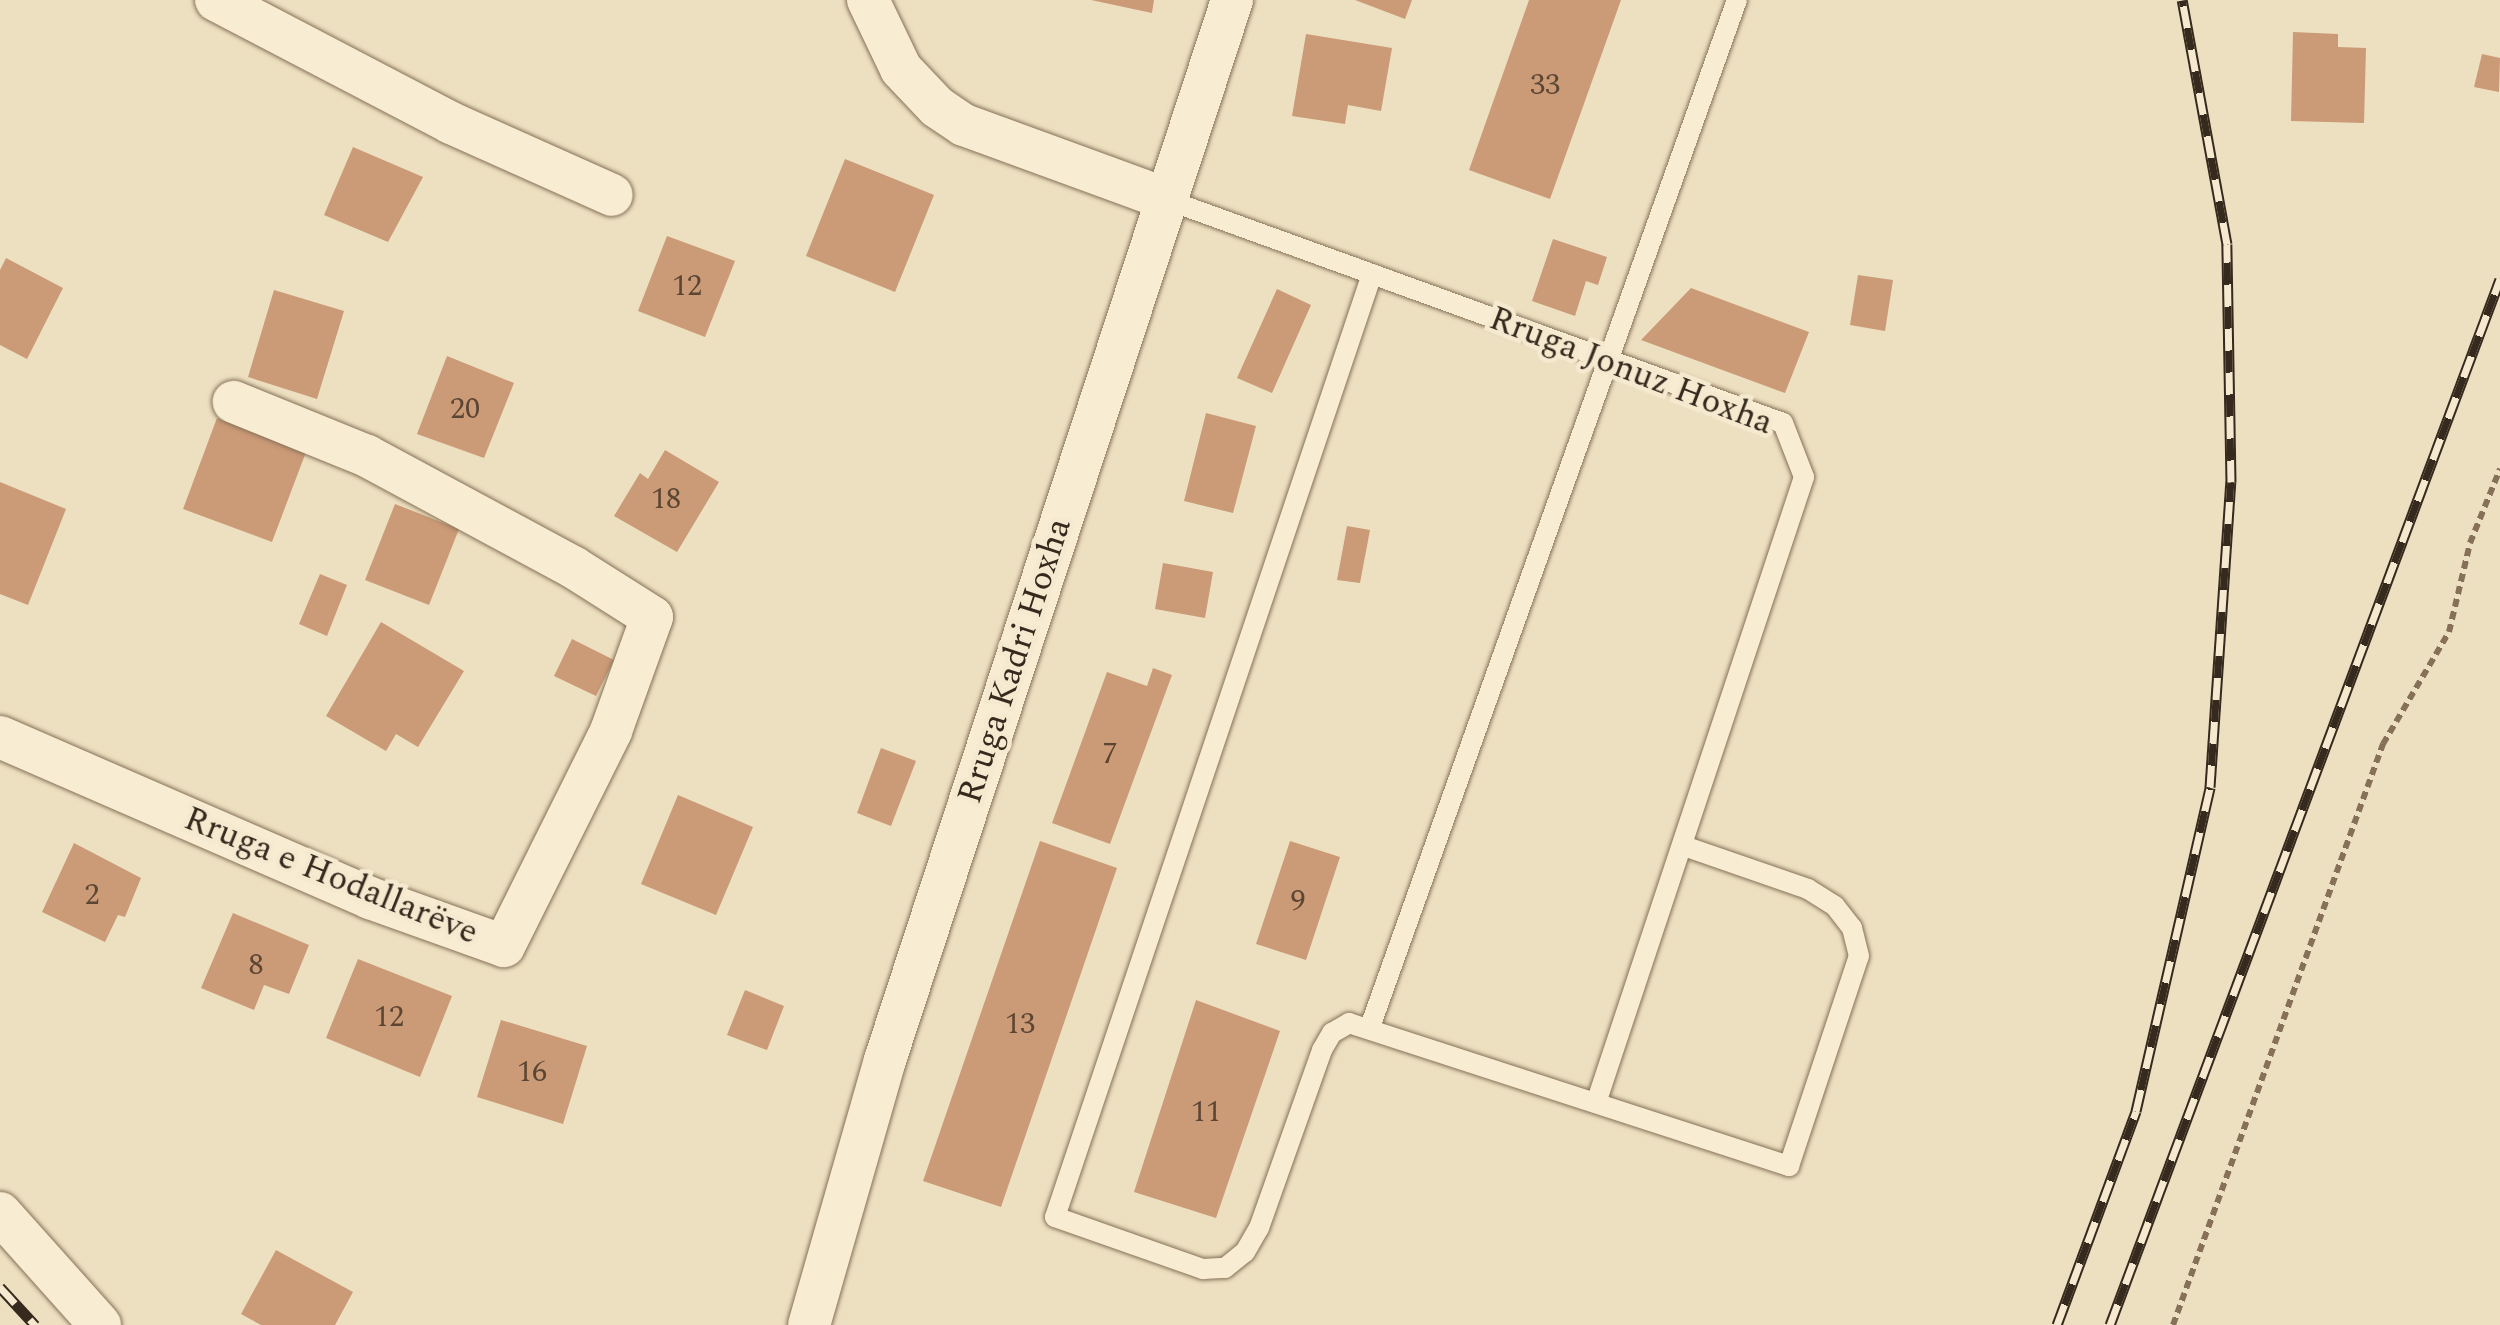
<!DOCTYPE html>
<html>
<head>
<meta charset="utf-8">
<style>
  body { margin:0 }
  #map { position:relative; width:2500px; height:1325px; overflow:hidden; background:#ede0c0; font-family:Spectral,serif }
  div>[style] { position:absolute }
  .building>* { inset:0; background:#cb9a76 }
  .path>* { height:6px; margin-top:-3px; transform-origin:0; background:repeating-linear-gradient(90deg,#867158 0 8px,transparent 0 13px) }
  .roads { filter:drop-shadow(0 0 2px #867158) drop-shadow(0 0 2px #867158) }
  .lane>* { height:20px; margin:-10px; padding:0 10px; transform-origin:10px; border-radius:10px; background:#f8edd3 }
  .street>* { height:42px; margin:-21px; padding:0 21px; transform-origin:21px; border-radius:21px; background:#f8edd3 }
  .rail>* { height:11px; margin-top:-5.5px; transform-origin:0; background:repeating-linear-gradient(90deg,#f5ead0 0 22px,#36291d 0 44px); box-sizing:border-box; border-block:2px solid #36291d }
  span { translate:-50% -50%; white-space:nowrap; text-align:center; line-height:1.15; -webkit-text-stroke:9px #f5ead0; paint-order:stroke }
  .number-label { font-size:30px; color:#5b4533 }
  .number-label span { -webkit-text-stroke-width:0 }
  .street-label { font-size:35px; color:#36291d }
</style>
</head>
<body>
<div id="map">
  <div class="building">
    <div style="clip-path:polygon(1091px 0,1154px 0,1152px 13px)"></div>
    <div style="clip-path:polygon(1355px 0,1412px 0,1405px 19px)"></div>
    <div style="clip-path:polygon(1529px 0,1621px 0,1550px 199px,1469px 170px)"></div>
    <div style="clip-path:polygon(2293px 32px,2338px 34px,2338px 47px,2366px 48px,2364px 123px,2291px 121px)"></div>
    <div style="clip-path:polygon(1306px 34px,1392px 48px,1381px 111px,1348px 105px,1345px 124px,1292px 116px)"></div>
    <div style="clip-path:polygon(2482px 54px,2500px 58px,2499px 92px,2474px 87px)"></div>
    <div style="clip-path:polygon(353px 147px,423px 177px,388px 242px,324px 215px)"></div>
    <div style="clip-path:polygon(845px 159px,934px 195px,895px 292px,806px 256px)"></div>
    <div style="clip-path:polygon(667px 236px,735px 261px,705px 337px,638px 311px)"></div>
    <div style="clip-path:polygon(1553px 239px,1607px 257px,1598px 285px,1586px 281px,1575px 316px,1532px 301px)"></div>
    <div style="clip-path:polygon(6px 258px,63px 288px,27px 359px,0 345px,0 270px)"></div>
    <div style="clip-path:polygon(1858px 275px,1893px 280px,1885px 331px,1850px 325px)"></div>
    <div style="clip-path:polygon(1691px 288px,1809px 332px,1785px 393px,1641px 340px)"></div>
    <div style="clip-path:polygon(1277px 289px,1311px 305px,1272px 393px,1237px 378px)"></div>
    <div style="clip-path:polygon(274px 290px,344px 311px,317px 399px,248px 377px)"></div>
    <div style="clip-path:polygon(447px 356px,514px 383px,484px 458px,417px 434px)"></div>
    <div style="clip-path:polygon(1206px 413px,1256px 426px,1233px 513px,1184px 501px)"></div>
    <div style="clip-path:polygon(217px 418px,306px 452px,272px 542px,183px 509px)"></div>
    <div style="clip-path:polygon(665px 450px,719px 482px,677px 552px,614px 516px,640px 473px,648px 479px)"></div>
    <div style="clip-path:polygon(0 482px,66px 509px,28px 605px,0 594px)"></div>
    <div style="clip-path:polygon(395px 504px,459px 529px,429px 605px,365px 580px)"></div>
    <div style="clip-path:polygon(1347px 526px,1370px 530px,1360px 583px,1337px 580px)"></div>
    <div style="clip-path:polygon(1163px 563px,1213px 572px,1205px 618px,1155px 609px)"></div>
    <div style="clip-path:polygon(320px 574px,347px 585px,327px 636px,299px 624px)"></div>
    <div style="clip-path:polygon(381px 622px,464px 671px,418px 747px,396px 734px,386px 751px,326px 716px)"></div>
    <div style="clip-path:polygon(572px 639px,614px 660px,596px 696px,554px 676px)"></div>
    <div style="clip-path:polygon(1153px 668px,1172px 675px,1110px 844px,1052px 823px,1107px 672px,1147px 686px)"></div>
    <div style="clip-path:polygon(881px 748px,916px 761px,891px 826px,857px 813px)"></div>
    <div style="clip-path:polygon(678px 795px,753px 827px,716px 915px,641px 884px)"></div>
    <div style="clip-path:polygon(1040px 841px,1117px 868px,1001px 1207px,923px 1181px)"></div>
    <div style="clip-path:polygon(1290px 841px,1340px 857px,1306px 960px,1256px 944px)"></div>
    <div style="clip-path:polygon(74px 843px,141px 878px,125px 917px,118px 915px,105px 942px,42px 912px)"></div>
    <div style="clip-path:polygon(233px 913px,309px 945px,289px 994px,264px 985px,254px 1010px,201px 988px)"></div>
    <div style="clip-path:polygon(358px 959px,452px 996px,420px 1077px,326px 1038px)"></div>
    <div style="clip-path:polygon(745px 990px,784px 1006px,767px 1050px,727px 1035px)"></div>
    <div style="clip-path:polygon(1196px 1000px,1280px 1031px,1216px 1218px,1134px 1192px)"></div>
    <div style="clip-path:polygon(501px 1020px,587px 1046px,563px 1124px,477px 1097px)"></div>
    <div style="clip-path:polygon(276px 1250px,353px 1292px,335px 1325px,261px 1325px,241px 1314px)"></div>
  </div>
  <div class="path">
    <div style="left:2173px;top:1325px;width:618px;rotate:-70.13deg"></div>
    <div style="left:2383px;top:744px;width:130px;rotate:-59.5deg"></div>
    <div style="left:2449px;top:632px;width:91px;rotate:-76.7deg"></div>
    <div style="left:2470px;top:543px;width:80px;rotate:-67.9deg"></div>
  </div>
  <div class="roads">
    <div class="lane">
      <div style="left:1165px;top:199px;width:657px;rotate:19.92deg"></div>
      <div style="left:1783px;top:423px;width:58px;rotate:68.7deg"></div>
      <div style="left:1804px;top:477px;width:656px;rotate:108.38deg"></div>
      <div style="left:1372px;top:274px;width:995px;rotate:108.58deg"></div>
      <div style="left:1055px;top:1217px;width:157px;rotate:19.4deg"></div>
      <div style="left:1203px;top:1269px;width:22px;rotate:-3deg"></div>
      <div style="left:1225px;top:1268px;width:26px;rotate:-39deg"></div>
      <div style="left:1245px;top:1252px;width:28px;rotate:-60deg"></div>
      <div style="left:1259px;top:1228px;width:189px;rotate:-70.5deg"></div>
      <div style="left:1322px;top:1050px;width:20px;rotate:-60deg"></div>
      <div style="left:1332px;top:1033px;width:20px;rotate:-30deg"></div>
      <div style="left:1349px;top:1023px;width:463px;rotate:18deg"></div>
      <div style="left:1789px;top:1166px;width:221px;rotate:-71.6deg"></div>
      <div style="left:1859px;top:956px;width:29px;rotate:-104deg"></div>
      <div style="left:1852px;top:928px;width:28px;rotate:-128deg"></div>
      <div style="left:1835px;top:906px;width:32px;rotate:-148deg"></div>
      <div style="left:1808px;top:889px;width:131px;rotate:-160.9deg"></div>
      <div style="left:1370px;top:1027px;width:1091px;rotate:-70.34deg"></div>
    </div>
    <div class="street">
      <div style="left:216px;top:0;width:265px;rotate:27.6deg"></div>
      <div style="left:451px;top:123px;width:176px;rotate:24.1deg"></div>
      <div style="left:868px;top:0;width:76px;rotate:64.4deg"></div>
      <div style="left:901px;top:69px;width:52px;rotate:46.5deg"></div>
      <div style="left:937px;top:107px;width:32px;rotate:34deg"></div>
      <div style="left:964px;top:125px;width:212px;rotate:20.1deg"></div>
      <div style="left:0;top:737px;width:404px;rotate:23.5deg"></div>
      <div style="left:370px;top:898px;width:142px;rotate:19.7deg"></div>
      <div style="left:504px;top:946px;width:240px;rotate:-63.5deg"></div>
      <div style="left:611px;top:731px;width:121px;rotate:-70.2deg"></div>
      <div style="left:652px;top:617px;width:93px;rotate:-147.7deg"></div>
      <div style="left:573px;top:567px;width:234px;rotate:-151.7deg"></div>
      <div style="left:367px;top:456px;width:144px;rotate:-157.9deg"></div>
      <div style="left:0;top:1213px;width:150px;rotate:48.2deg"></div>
      <div style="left:809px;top:1325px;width:276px;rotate:-74deg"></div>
      <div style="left:885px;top:1060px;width:1115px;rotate:-71.87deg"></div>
    </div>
  </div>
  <div class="rail">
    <div style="left:0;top:1287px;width:52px;rotate:47.4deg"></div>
    <div style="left:2057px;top:1325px;width:228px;rotate:-69.7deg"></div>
    <div style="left:2136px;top:1111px;width:332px;rotate:-77.1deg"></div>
    <div style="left:2210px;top:787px;width:306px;rotate:-86.1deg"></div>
    <div style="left:2231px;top:482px;width:238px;rotate:-91deg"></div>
    <div style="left:2227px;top:244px;width:248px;rotate:-100.4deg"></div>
    <div style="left:2110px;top:1325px;width:1116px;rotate:-69.55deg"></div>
  </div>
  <div class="number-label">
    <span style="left:1545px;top:85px">33</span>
    <span style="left:687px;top:286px">12</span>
    <span style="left:465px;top:409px">20</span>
    <span style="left:666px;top:499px">18</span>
    <span style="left:1110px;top:754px">7</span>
    <span style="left:92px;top:895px">2</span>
    <span style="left:1298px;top:901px">9</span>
    <span style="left:256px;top:965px">8</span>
    <span style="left:389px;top:1017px">12</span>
    <span style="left:1020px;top:1024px">13</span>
    <span style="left:532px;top:1072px">16</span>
    <span style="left:1206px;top:1112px">11</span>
  </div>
  <div class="street-label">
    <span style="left:1631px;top:371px;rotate:21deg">Rruga Jonuz Hoxha</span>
    <span style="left:1015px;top:661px;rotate:-72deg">Rruga Kadri Hoxha</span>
    <span style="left:331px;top:876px;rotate:22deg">Rruga e Hodallarëve</span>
  </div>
</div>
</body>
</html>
